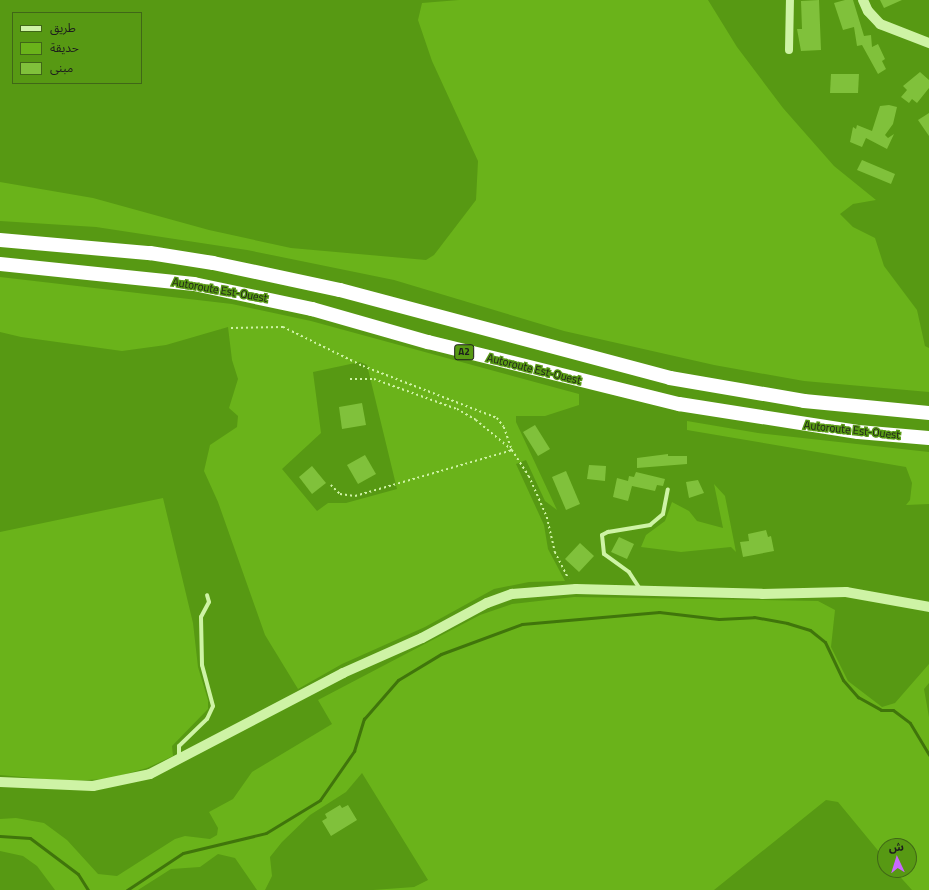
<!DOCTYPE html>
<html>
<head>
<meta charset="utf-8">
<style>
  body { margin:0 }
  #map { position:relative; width:929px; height:890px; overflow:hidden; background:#579913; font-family:"Titillium Web","Noto Sans Arabic",sans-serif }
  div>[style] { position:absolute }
  .green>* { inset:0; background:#6ab31a }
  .stream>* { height:3px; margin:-1.5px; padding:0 1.5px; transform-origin:1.5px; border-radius:1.5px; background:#40750b }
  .building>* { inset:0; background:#80c13b }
  .path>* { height:1.5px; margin-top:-0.75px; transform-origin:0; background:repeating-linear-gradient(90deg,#cef3a5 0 2px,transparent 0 5px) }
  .service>* { height:4px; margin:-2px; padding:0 2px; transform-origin:2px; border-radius:2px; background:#cef3a5 }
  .minor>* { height:8px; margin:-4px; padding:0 4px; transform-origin:4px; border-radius:4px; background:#cef3a5 }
  .tertiary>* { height:10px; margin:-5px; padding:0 5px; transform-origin:5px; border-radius:5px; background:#cef3a5 }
  .motorway>* { height:14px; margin:-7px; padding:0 7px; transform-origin:7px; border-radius:7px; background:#fff }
  span { translate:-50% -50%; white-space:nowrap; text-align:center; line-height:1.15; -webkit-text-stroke:3px #579913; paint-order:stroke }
  .shield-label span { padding:1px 3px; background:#579913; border:1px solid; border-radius:3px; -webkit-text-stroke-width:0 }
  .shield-label { font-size:10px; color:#1d1d1d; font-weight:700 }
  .street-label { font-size:11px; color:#1d1d1d }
  .legend { position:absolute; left:12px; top:12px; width:130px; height:72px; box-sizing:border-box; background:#579913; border:1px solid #406717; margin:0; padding:5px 7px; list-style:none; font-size:12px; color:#1d1d1d }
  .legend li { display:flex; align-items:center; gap:8px; height:20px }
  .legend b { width:20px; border:1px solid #406717 }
  .north { position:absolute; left:877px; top:838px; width:40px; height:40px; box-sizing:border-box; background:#579913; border:1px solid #406717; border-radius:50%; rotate:356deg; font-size:11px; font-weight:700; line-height:16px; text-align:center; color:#1d1d1d }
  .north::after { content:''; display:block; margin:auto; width:14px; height:18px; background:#c868ff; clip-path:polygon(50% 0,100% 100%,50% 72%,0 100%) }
</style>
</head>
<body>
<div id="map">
  <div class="green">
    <div style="clip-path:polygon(459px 0,708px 0,737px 47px,783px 108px,834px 166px,876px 200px,853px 204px,840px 214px,853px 227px,875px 238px,884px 266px,917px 310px,925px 346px,929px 348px,929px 392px,804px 381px,714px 365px,564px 331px,394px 280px,247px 250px,96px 227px,0 221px,0 182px,93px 198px,209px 230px,291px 248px,426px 260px,434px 255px,476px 200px,478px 161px,432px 61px,418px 20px,422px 3px)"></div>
    <div style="clip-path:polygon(evenodd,0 277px,232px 304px,311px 321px,579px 394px,579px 405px,545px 416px,516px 416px,516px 422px,557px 510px,545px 501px,526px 460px,516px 464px,544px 525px,548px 549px,565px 581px,529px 582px,494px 589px,425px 627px,342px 664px,298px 689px,265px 635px,218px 502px,204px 471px,210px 445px,237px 427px,238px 416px,229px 408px,238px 379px,232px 360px,228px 327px,166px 345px,122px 351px,21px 337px,0 332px,0 277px,360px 362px,367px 365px,397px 489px,346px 503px,328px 503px,317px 511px,282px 469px,321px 433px,313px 372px,360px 362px)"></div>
    <div style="clip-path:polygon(687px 421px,758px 433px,929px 452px,929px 504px,906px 505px,910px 500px,912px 483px,906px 467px,687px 430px)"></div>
    <div style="clip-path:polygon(714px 484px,725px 496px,736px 552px,731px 547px,681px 552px,641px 547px,646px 535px,665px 521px,672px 502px,689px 511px,697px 521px,723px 528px)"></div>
    <div style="clip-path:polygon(163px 498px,193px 623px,198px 667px,208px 700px,208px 709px,172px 746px,173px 756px,147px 768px,108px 779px,67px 781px,0 775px,0 532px)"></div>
    <div style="clip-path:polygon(574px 597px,818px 601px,835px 610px,831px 647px,848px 681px,882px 707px,895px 703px,929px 664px,929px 683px,924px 689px,929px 717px,929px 890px,912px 890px,894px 870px,909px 870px,909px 846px,885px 846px,885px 859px,838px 802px,826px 800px,714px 890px,373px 890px,414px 887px,428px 880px,362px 773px,346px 792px,310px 815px,282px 842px,270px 857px,272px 876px,265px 890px,257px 890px,235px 858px,218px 854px,200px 867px,171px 869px,138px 890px,55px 890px,37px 866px,23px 856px,0 851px,0 819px,16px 818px,44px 823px,67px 840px,98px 874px,117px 876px,175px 839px,185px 836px,210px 839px,217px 835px,218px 828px,209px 812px,233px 799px,252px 772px,332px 724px,318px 700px,480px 615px,512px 604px)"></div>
  </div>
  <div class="stream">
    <div style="left:0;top:836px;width:30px;rotate:4deg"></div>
    <div style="left:30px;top:838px;width:60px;rotate:36.9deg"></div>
    <div style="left:78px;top:874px;width:19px;rotate:58deg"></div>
    <div style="left:127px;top:890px;width:67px;rotate:-33.5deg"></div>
    <div style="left:183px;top:853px;width:85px;rotate:-13.5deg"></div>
    <div style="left:266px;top:833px;width:63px;rotate:-31.4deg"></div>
    <div style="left:320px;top:800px;width:60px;rotate:-55.2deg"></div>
    <div style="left:354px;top:751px;width:34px;rotate:-73deg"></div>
    <div style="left:364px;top:719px;width:52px;rotate:-48.9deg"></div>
    <div style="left:398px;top:680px;width:50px;rotate:-31.2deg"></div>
    <div style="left:441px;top:654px;width:86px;rotate:-20.3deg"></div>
    <div style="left:522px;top:624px;width:138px;rotate:-5deg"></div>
    <div style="left:659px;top:612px;width:60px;rotate:6.7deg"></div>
    <div style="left:719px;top:619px;width:35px;rotate:-3deg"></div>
    <div style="left:754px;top:617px;width:34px;rotate:10deg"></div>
    <div style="left:787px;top:623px;width:24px;rotate:17deg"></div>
    <div style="left:810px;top:630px;width:19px;rotate:39deg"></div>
    <div style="left:825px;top:642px;width:42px;rotate:64.7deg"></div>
    <div style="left:843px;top:680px;width:23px;rotate:49deg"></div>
    <div style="left:858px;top:697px;width:26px;rotate:29deg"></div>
    <div style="left:881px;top:710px;width:12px"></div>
    <div style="left:893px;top:710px;width:21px;rotate:37deg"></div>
    <div style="left:910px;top:723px;width:37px;rotate:59deg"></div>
  </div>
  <div class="building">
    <div style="clip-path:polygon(819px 0,821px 50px,801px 51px,797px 29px,802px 29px,801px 1px)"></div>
    <div style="clip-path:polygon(845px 0,853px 0,864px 36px,871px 35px,872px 47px,878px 44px,885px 59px,882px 61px,886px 69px,878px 74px,862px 45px,857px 46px,854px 27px,843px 30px,834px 3px)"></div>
    <div style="clip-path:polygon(880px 0,902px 0,884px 8px)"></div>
    <div style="clip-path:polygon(920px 72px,929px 80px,929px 88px,917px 103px,912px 99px,909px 103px,901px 97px,907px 90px,903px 86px)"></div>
    <div style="clip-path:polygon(831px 74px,859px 74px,858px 93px,830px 93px)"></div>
    <div style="clip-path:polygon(889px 105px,897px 107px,893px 124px,885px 135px,888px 138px,894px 134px,887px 149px,866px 138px,862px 147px,850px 142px,853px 127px,856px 129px,857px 125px,872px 131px,880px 106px)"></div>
    <div style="clip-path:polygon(929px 113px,929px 136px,918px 120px)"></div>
    <div style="clip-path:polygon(862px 160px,895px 174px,891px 184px,857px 170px)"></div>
    <div style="clip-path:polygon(362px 403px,366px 425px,342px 429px,339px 407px)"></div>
    <div style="clip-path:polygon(535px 425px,550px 449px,538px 456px,523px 432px)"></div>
    <div style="clip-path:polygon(668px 454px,668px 456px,687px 456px,687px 464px,637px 468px,637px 458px)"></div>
    <div style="clip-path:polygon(365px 455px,376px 474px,358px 484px,347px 465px)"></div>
    <div style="clip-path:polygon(589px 465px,606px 466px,605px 481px,587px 479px)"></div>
    <div style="clip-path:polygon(312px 466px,326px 483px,312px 494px,299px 477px)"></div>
    <div style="clip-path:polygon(566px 471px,580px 504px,566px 510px,552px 477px)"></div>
    <div style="clip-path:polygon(636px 472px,665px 479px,663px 486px,657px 485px,655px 491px,632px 486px,628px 501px,613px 497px,617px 478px,628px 481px,629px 476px,634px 477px)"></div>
    <div style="clip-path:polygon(698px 480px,704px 493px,689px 498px,686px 482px)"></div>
    <div style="clip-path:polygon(766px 530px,768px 537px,771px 536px,774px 551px,743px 557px,740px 542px,749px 541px,748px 534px)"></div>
    <div style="clip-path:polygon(619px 537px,634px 544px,627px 559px,611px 552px)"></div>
    <div style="clip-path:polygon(580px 543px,594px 556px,579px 572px,565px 559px)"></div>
    <div style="clip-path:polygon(340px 805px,342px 808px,348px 805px,357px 820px,331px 836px,322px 821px,327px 818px,325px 814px)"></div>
  </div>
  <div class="path">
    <div style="left:231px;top:328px;width:52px;rotate:-1.1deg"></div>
    <div style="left:283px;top:327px;width:89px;rotate:26deg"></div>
    <div style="left:363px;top:366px;width:144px;rotate:21.2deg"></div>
    <div style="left:497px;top:418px;width:11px;rotate:52deg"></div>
    <div style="left:504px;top:427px;width:24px;rotate:71deg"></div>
    <div style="left:350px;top:379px;width:24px"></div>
    <div style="left:374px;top:379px;width:88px;rotate:19.9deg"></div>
    <div style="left:457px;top:409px;width:22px;rotate:30deg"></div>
    <div style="left:476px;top:420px;width:47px;rotate:39.8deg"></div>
    <div style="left:331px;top:485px;width:13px;rotate:45deg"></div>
    <div style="left:340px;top:494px;width:15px;rotate:8deg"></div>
    <div style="left:355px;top:496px;width:164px;rotate:-16.3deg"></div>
    <div style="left:512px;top:450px;width:31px;rotate:57deg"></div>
    <div style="left:529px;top:476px;width:45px;rotate:66.3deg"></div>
    <div style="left:547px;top:517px;width:36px;rotate:77deg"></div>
    <div style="left:555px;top:552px;width:30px;rotate:63deg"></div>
  </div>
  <div class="service">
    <div style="left:640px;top:589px;width:20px;rotate:-123deg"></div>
    <div style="left:629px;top:572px;width:31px;rotate:-144deg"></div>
    <div style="left:604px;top:554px;width:19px;rotate:-96deg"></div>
    <div style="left:602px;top:535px;width:7px;rotate:-27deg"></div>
    <div style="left:608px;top:532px;width:43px;rotate:-9.5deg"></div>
    <div style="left:650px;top:525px;width:17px;rotate:-40deg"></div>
    <div style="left:663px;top:514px;width:25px;rotate:-79deg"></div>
    <div style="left:179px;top:759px;width:13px;rotate:-90deg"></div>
    <div style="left:179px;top:746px;width:39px;rotate:-44deg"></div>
    <div style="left:207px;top:719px;width:14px;rotate:-65deg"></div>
    <div style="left:213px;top:706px;width:42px;rotate:-105deg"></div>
    <div style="left:202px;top:665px;width:48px;rotate:-91.2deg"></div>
    <div style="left:201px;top:617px;width:17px;rotate:-62deg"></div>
    <div style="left:209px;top:602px;width:7px;rotate:-106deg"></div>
  </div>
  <div class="minor">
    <div style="left:789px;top:50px;width:50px;rotate:-88.9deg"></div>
  </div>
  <div class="tertiary">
    <div style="left:863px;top:0;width:12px;rotate:66deg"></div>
    <div style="left:868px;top:11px;width:18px;rotate:47deg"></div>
    <div style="left:880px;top:24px;width:53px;rotate:21.2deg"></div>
    <div style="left:0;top:782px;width:93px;rotate:2.5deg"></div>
    <div style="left:93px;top:786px;width:58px;rotate:-11.9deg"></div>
    <div style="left:150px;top:774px;width:218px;rotate:-27.6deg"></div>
    <div style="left:343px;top:673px;width:86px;rotate:-23.9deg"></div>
    <div style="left:422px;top:638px;width:74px;rotate:-28.3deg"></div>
    <div style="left:487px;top:603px;width:27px;rotate:-20deg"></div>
    <div style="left:512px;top:594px;width:64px;rotate:-4.5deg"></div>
    <div style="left:576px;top:589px;width:186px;rotate:1.5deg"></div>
    <div style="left:762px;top:594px;width:84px;rotate:-1.4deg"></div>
    <div style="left:846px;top:592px;width:84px;rotate:10.2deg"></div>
  </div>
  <div class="motorway">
    <div style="left:0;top:240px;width:151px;rotate:5deg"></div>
    <div style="left:150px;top:253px;width:64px;rotate:9deg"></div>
    <div style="left:213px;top:263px;width:130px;rotate:12deg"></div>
    <div style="left:340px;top:290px;width:342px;rotate:14.9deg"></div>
    <div style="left:670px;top:378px;width:136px;rotate:9.7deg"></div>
    <div style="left:804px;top:401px;width:126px;rotate:5.5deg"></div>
    <div style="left:0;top:264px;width:195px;rotate:5.9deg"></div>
    <div style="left:194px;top:284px;width:121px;rotate:12deg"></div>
    <div style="left:312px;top:309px;width:121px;rotate:15.9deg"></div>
    <div style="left:428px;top:342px;width:259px;rotate:13.9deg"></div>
    <div style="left:679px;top:404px;width:181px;rotate:8.9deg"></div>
    <div style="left:858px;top:432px;width:71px;rotate:4.8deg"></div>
  </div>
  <div class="shield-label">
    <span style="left:464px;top:352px">A2</span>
  </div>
  <div class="street-label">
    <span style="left:220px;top:290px;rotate:10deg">Autoroute Est-Ouest</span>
    <span style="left:534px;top:369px;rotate:14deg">Autoroute Est-Ouest</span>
    <span style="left:852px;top:430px;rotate:6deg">Autoroute Est-Ouest</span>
  </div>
  <ul class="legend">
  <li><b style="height:5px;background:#cef3a5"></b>طريق</li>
  <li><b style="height:11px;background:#6ab31a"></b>حديقة</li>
  <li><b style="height:11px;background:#80c13b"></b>مبنى</li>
  </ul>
  <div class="north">ش</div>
</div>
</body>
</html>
